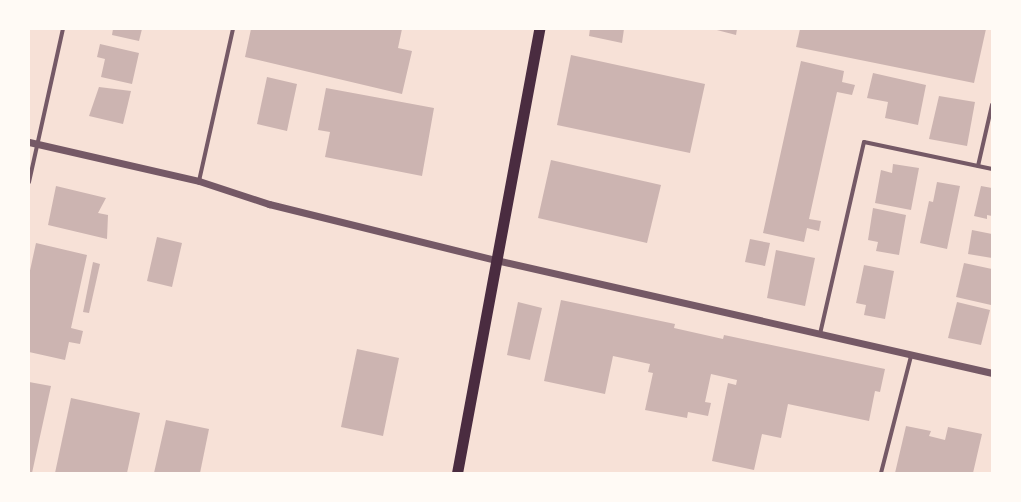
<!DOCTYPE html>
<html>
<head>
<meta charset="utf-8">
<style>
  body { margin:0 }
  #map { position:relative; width:1021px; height:502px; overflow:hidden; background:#f7e1d7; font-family:Spectral,serif }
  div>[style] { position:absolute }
  .building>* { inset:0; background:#ccb4b1 }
  .minor>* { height:4px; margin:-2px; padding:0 2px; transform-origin:2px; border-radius:2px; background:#755966 }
  .tertiary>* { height:7px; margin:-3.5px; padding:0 3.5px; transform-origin:3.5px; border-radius:3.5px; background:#755966 }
  .trunk>* { height:11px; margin:-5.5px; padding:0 5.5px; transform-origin:5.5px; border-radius:5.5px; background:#4a2c40 }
  span { translate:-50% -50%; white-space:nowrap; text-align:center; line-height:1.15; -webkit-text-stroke:3px #fffaf5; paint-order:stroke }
  .frame { position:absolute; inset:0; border:30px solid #fffaf5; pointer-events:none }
</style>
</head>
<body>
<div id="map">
  <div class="building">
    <div style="clip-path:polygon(113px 29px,142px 29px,139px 41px,112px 35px)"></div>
    <div style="clip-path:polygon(251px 29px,402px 29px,398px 48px,412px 51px,402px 94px,245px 57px)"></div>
    <div style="clip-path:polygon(590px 29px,624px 29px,622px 43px,589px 36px)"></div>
    <div style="clip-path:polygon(713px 29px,737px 29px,736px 35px)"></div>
    <div style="clip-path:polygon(800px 29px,986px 29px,974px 83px,796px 47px)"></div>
    <div style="clip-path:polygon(100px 44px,139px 53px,132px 84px,101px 77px,105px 59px,97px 57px)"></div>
    <div style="clip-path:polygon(571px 55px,705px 84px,690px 153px,557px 125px)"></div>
    <div style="clip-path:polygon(801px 61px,844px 71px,842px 82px,855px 85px,852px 95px,837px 92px,809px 219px,821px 221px,819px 231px,807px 228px,804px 242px,763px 233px)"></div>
    <div style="clip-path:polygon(873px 73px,926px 85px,918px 125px,885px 118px,888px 102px,867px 98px)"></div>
    <div style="clip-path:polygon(267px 77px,297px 84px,287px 131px,257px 124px)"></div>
    <div style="clip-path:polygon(99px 87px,131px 91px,123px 124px,89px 116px)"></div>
    <div style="clip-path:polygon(326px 88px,434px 108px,422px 176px,325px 157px,330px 132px,318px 130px)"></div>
    <div style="clip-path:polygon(939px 96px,975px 102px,967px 146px,929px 139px)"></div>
    <div style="clip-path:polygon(551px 160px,661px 185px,647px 243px,538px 218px)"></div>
    <div style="clip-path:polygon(893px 164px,919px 168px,911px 210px,875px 203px,881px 170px,892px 173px)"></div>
    <div style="clip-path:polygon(937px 182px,960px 186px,947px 249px,920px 243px,929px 201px,933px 202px)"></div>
    <div style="clip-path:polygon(56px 186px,106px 198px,98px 213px,108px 215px,107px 239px,48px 225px)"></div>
    <div style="clip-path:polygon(981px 186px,992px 188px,992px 216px,987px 215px,987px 219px,974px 216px)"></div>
    <div style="clip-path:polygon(873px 208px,906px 215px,899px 255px,876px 251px,878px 242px,868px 240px)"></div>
    <div style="clip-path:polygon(972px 230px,992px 234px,992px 258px,968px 254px)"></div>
    <div style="clip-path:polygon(157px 237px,182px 243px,172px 287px,147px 281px)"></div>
    <div style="clip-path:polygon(750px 239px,770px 243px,765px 266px,745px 262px)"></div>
    <div style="clip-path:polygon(36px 243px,87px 255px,71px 328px,83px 331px,80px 344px,69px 342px,65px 360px,29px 352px,29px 275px)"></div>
    <div style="clip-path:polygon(776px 250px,815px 258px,805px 306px,767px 298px)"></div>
    <div style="clip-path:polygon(93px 262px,100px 264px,89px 313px,83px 312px)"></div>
    <div style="clip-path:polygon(964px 263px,992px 269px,991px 305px,956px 297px)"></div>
    <div style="clip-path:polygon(864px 265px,894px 271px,885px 319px,864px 315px,866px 305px,856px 303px)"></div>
    <div style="clip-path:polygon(561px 300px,675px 324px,674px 328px,723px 339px,724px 335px,885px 369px,880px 392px,875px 391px,869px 421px,788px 404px,781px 438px,762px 434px,754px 470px,712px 461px,728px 383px,736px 385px,737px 380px,711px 374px,705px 402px,711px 403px,708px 416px,688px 412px,687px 418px,645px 410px,653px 373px,648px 372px,650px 364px,613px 356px,605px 394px,544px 381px)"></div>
    <div style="clip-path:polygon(518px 302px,542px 308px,530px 360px,507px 355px)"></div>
    <div style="clip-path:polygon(957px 302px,990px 310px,981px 345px,948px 338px)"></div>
    <div style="clip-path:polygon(357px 349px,399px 358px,383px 436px,341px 427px)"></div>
    <div style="clip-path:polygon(29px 382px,51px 386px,32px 473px,29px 473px)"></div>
    <div style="clip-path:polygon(71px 398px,140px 413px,127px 473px,55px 473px)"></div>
    <div style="clip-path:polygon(166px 420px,209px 429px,200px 473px,154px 473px)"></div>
    <div style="clip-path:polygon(906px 426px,931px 431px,929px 436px,945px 440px,948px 427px,982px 434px,973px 473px,895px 473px)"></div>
  </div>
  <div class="minor">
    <div style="left:978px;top:166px;width:63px;rotate:-77.1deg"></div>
    <div style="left:199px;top:181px;width:156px;rotate:-77.4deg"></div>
    <div style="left:29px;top:182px;width:157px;rotate:-77.5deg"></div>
    <div style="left:820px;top:334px;width:197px;rotate:-77.1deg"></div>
    <div style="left:864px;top:142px;width:131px;rotate:11.9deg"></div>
    <div style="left:881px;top:473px;width:121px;rotate:-75.6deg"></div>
  </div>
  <div class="tertiary">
    <div style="left:29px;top:142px;width:174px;rotate:12.9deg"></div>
    <div style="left:199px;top:181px;width:74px;rotate:18.2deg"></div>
    <div style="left:269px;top:204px;width:234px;rotate:13.9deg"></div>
    <div style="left:496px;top:260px;width:509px;rotate:12.83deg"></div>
  </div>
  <div class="trunk">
    <div style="left:457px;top:473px;width:452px;rotate:-79.5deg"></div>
  </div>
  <div class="frame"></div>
</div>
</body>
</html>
